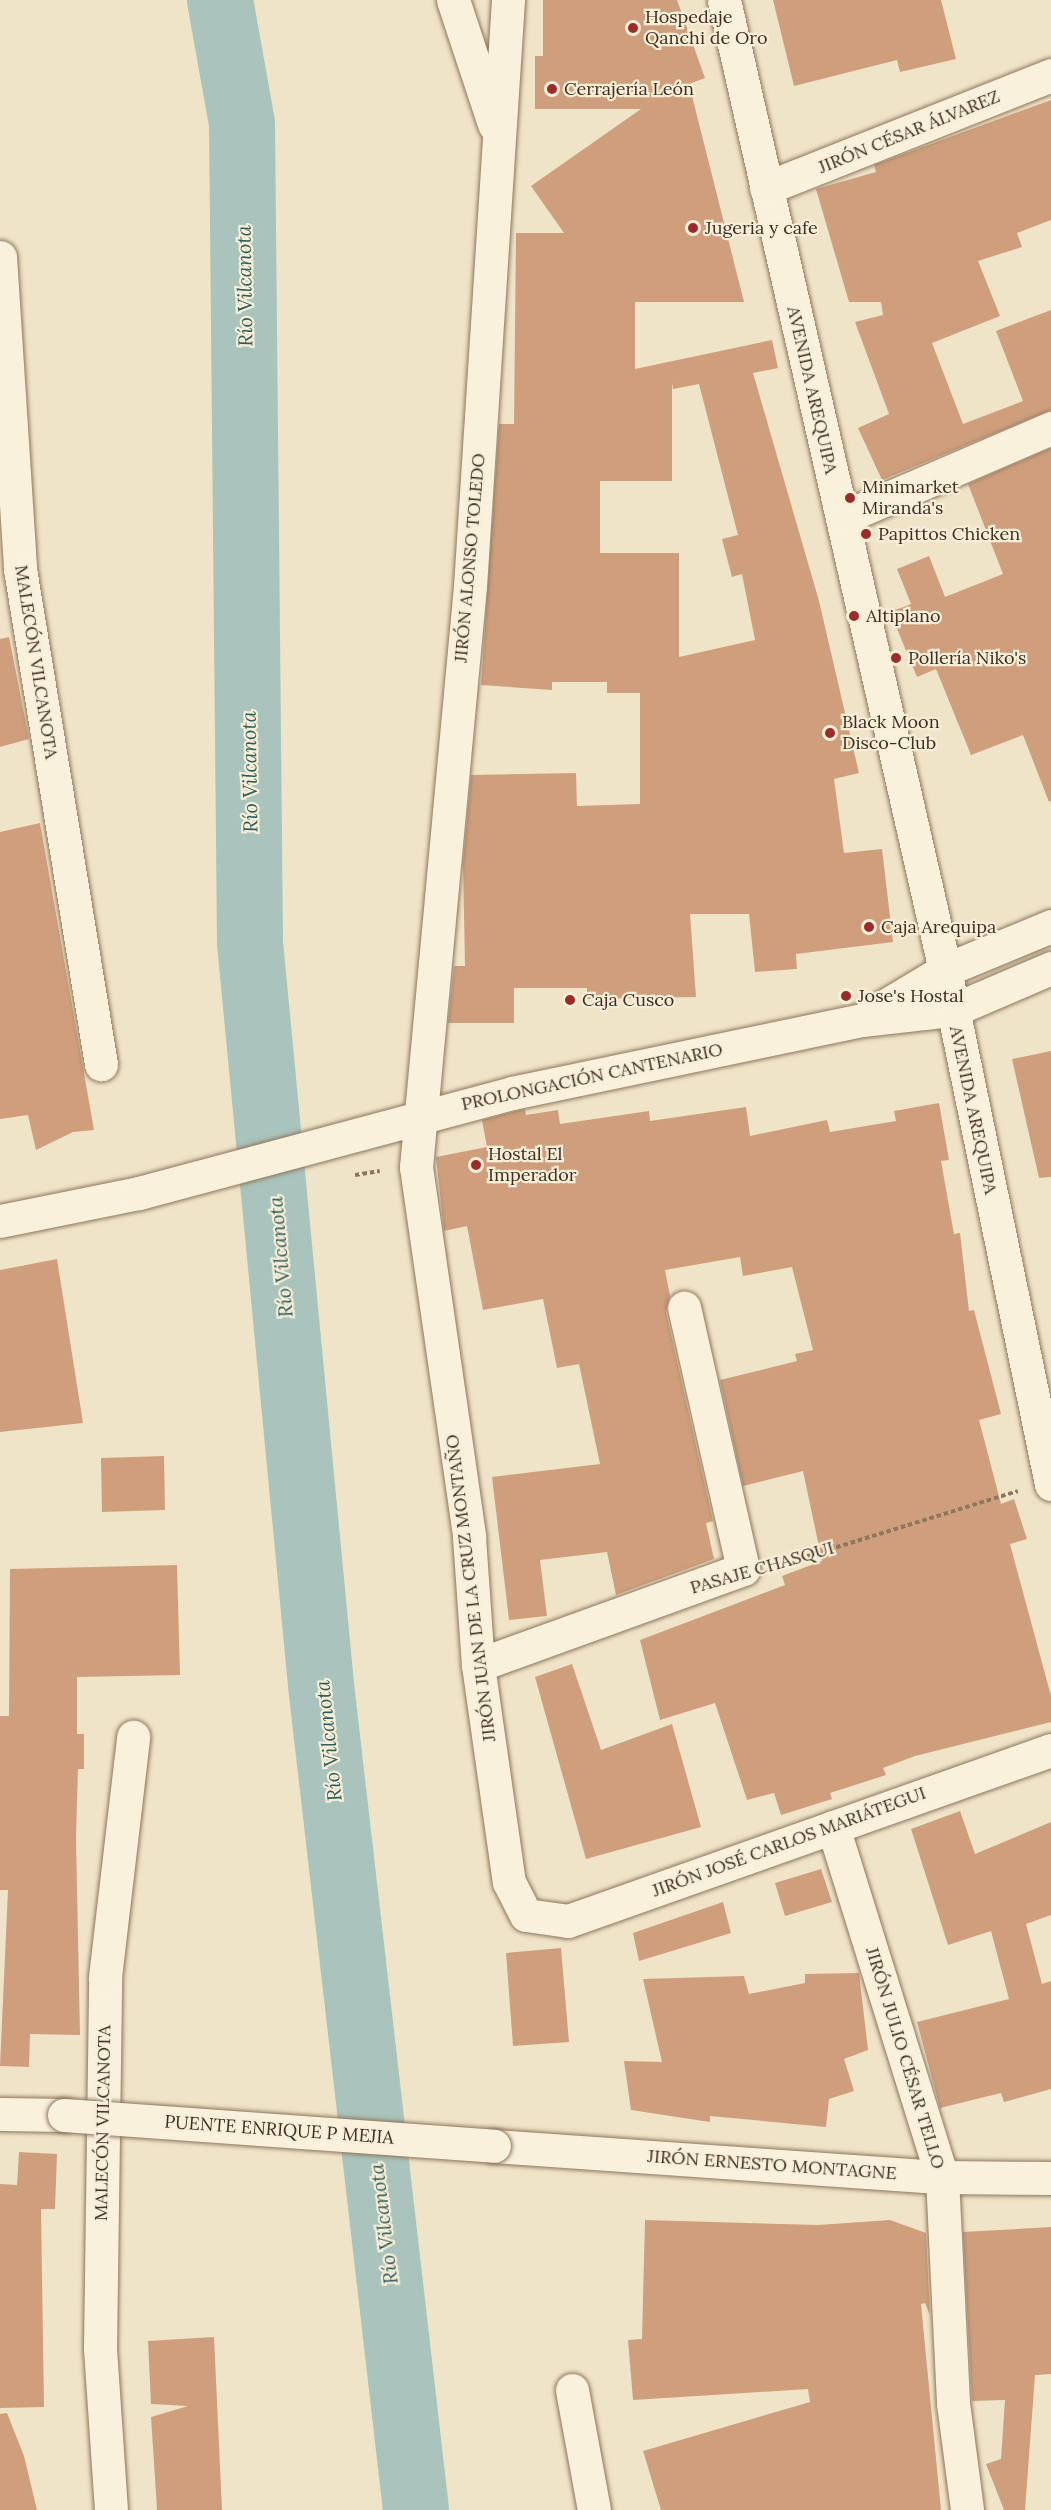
<!DOCTYPE html>
<html>
<head>
<meta charset="utf-8">
<style>
  body { margin:0 }
  #map { position:relative; width:1051px; height:2510px; overflow:hidden; background:#f0e4c8; font-family:Lora,serif }
  div>[style] { position:absolute }
  .river>* { height:66px; margin:-33px; padding:0 33px; transform-origin:33px; border-radius:33px; background:#a9c4bc }
  .building>* { inset:0; background:#cf9f7d }
  .path>* { height:4px; margin-top:-2px; transform-origin:0; background:repeating-linear-gradient(90deg,#8d765c 0 4.5px,transparent 0 7.5px) }
  .roads { filter:drop-shadow(0 0 2px #8d765c) drop-shadow(0 0 2px #8d765c) }
  .minor>* { height:33px; margin:-16.5px; padding:0 16.5px; transform-origin:16.5px; border-radius:16.5px; background:#faf1dc }
  .tertiary>* { height:33px; margin:-16.5px; padding:0 16.5px; transform-origin:16.5px; border-radius:16.5px; background:#faf1dc }
  .bridges { filter:drop-shadow(0 0 2px #8d765c) drop-shadow(0 0 2px #8d765c) }
  .minor-bridge>* { height:33px; margin:-16.5px; padding:0 16.5px; transform-origin:16.5px; border-radius:16.5px; background:#faf1dc }
  .dots>* { width:16px; height:16px; translate:-50% -50%; box-sizing:border-box; border:3px solid #f7eed8; border-radius:50% }
  span { translate:-50% -50%; white-space:nowrap; text-align:center; line-height:1.15; -webkit-text-stroke:4.5px #f7eed8; paint-order:stroke }
  .poi-label { font-size:18px; color:#3d2e20 }
  .left { translate:0 -50%; text-align:left }
  .street-label { font-size:18px; color:#3d2e20 }
  .water-label { font-size:20px; color:#2f5d5a; font-style:italic }
</style>
</head>
<body>
<div id="map">
  <div class="river">
    <div style="left:220px;top:0;width:125px;rotate:79.9deg"></div>
    <div style="left:242px;top:123px;width:820px;rotate:89.44deg"></div>
    <div style="left:250px;top:943px;width:745px;rotate:84.53deg"></div>
    <div style="left:321px;top:1685px;width:830px;rotate:83.43deg"></div>
  </div>
  <div class="building">
    <div style="clip-path:polygon(evenodd,543px 0,677px 0,705px 78px,689px 84px,744px 302px,635px 302px,635px 369px,772px 340px,778px 368px,753px 373px,819px 601px,859px 773px,834px 779px,844px 853px,882px 849px,893px 942px,796px 954px,797px 969px,755px 972px,749px 914px,690px 914px,696px 997px,587px 999px,587px 988px,514px 988px,514px 1023px,448px 1023px,454px 966px,465px 966px,463px 863px,471px 775px,576px 773px,577px 806px,640px 804px,640px 693px,607px 693px,607px 682px,552px 682px,552px 690px,481px 685px,499px 424px,514px 424px,516px 233px,564px 233px,531px 186px,641px 109px,535px 109px,535px 56px,543px 56px,543px 0,672px 383px,673px 389px,699px 384px,738px 535px,722px 539px,732px 577px,742px 574px,755px 640px,679px 657px,679px 553px,600px 553px,600px 481px,672px 481px,672px 383px)"></div>
    <div style="clip-path:polygon(773px 0,941px 0,956px 59px,900px 72px,897px 60px,794px 86px)"></div>
    <div style="clip-path:polygon(1051px 100px,1051px 220px,1017px 233px,1022px 247px,978px 261px,1000px 316px,932px 343px,963px 424px,1023px 401px,996px 331px,1051px 310px,1051px 410px,882px 480px,858px 428px,889px 414px,855px 322px,883px 315px,881px 302px,849px 302px,816px 189px,876px 172px,874px 165px)"></div>
    <div style="clip-path:polygon(1051px 448px,1051px 801px,1049px 802px,1023px 735px,971px 755px,936px 669px,917px 677px,890px 612px,911px 604px,897px 569px,929px 556px,945px 597px,1003px 574px,968px 484px)"></div>
    <div style="clip-path:polygon(9px 637px,29px 739px,0 747px,0 639px)"></div>
    <div style="clip-path:polygon(40px 823px,94px 1130px,73px 1132px,36px 1150px,28px 1115px,0 1119px,0 832px)"></div>
    <div style="clip-path:polygon(1051px 1051px,1051px 1177px,1039px 1178px,1012px 1059px)"></div>
    <div style="clip-path:polygon(939px 1103px,949px 1160px,941px 1161px,954px 1234px,960px 1233px,969px 1311px,974px 1310px,1001px 1414px,979px 1420px,1001px 1504px,1014px 1499px,1027px 1539px,1010px 1544px,1051px 1696px,1051px 1722px,915px 1756px,883px 1768px,886px 1775px,830px 1793px,832px 1799px,781px 1815px,774px 1793px,747px 1800px,715px 1703px,660px 1720px,640px 1640px,785px 1585px,782px 1576px,822px 1561px,803px 1471px,743px 1486px,720px 1380px,797px 1361px,795px 1354px,813px 1350px,792px 1267px,743px 1276px,740px 1257px,665px 1270px,670px 1296px,666px 1312px,713px 1521px,706px 1523px,714px 1559px,616px 1595px,607px 1552px,540px 1560px,547px 1616px,509px 1620px,492px 1477px,600px 1464px,579px 1364px,557px 1368px,543px 1299px,483px 1310px,467px 1226px,444px 1231px,436px 1157px,487px 1147px,482px 1120px,525px 1109px,526px 1115px,558px 1110px,560px 1124px,649px 1111px,650px 1121px,746px 1107px,750px 1136px,827px 1120px,830px 1132px,896px 1121px,894px 1111px)"></div>
    <div style="clip-path:polygon(57px 1259px,83px 1423px,0 1432px,0 1270px)"></div>
    <div style="clip-path:polygon(164px 1456px,165px 1510px,102px 1512px,101px 1458px)"></div>
    <div style="clip-path:polygon(177px 1565px,180px 1675px,77px 1677px,77px 1734px,84px 1734px,84px 1769px,78px 1769px,76px 1838px,80px 2035px,30px 2034px,29px 2067px,0 2066px,8px 1890px,0 1890px,0 1716px,9px 1716px,10px 1569px)"></div>
    <div style="clip-path:polygon(572px 1664px,601px 1750px,672px 1724px,701px 1827px,586px 1859px,535px 1677px)"></div>
    <div style="clip-path:polygon(960px 1811px,975px 1854px,1051px 1822px,1051px 1915px,1026px 1924px,1042px 1984px,1051px 1981px,1051px 2089px,1004px 2102px,1001px 2093px,940px 2108px,917px 2022px,1009px 1999px,991px 1931px,948px 1945px,911px 1829px)"></div>
    <div style="clip-path:polygon(821px 1869px,832px 1902px,785px 1916px,775px 1883px)"></div>
    <div style="clip-path:polygon(723px 1902px,731px 1933px,639px 1961px,633px 1933px)"></div>
    <div style="clip-path:polygon(561px 1948px,569px 2042px,513px 2046px,506px 1953px)"></div>
    <div style="clip-path:polygon(859px 1973px,868px 2050px,844px 2059px,854px 2091px,829px 2099px,826px 2127px,710px 2116px,710px 2122px,631px 2110px,624px 2061px,662px 2062px,643px 1979px,744px 1976px,749px 1994px,805px 1983px,805px 1974px)"></div>
    <div style="clip-path:polygon(19px 2152px,57px 2154px,55px 2209px,41px 2209px,44px 2407px,0 2408px,0 2184px,17px 2185px)"></div>
    <div style="clip-path:polygon(645px 2220px,818px 2225px,890px 2220px,926px 2233px,930px 2315px,925px 2303px,921px 2304px,941px 2510px,661px 2510px,643px 2451px,810px 2402px,808px 2389px,633px 2400px,628px 2340px,642px 2339px)"></div>
    <div style="clip-path:polygon(1051px 2227px,1051px 2374px,1035px 2375px,1025px 2510px,1004px 2510px,986px 2464px,1001px 2459px,1005px 2400px,972px 2401px,963px 2232px)"></div>
    <div style="clip-path:polygon(214px 2337px,222px 2510px,157px 2510px,151px 2417px,188px 2406px,151px 2404px,148px 2341px)"></div>
    <div style="clip-path:polygon(7px 2413px,24px 2456px,37px 2510px,0 2510px,0 2414px)"></div>
  </div>
  <div class="path">
    <div style="left:355px;top:1175px;width:25px;rotate:-9deg"></div>
    <div style="left:779px;top:1565px;width:250px;rotate:-17.2deg"></div>
  </div>
  <div class="roads">
    <div class="minor">
      <div style="left:453px;top:0;width:131px;rotate:71.7deg"></div>
      <div style="left:508px;top:0;width:587px;rotate:93.71deg"></div>
      <div style="left:470px;top:586px;width:584px;rotate:95.31deg"></div>
      <div style="left:416px;top:1167px;width:374px;rotate:81.8deg"></div>
      <div style="left:469px;top:1537px;width:128px;rotate:86deg"></div>
      <div style="left:478px;top:1665px;width:219px;rotate:81.9deg"></div>
      <div style="left:509px;top:1882px;width:37px;rotate:63deg"></div>
      <div style="left:526px;top:1915px;width:42px;rotate:8.1deg"></div>
      <div style="left:568px;top:1921px;width:512px;rotate:-19.5deg"></div>
      <div style="left:724px;top:0;width:995px;rotate:77.17deg"></div>
      <div style="left:945px;top:970px;width:525px;rotate:78.35deg"></div>
      <div style="left:766px;top:188px;width:307px;rotate:-21.6deg"></div>
      <div style="left:0;top:257px;width:313px;rotate:86.3deg"></div>
      <div style="left:20px;top:569px;width:502px;rotate:80.71deg"></div>
      <div style="left:842px;top:518px;width:228px;rotate:-23.3deg"></div>
      <div style="left:478px;top:1665px;width:282px;rotate:-19.9deg"></div>
      <div style="left:743px;top:1569px;width:268px;rotate:-102.7deg"></div>
      <div style="left:833px;top:1827px;width:367px;rotate:72.7deg"></div>
      <div style="left:942px;top:2177px;width:226px;rotate:87.2deg"></div>
      <div style="left:953px;top:2403px;width:108px;rotate:82.5deg"></div>
      <div style="left:0;top:2114px;width:64px;rotate:0.9deg"></div>
      <div style="left:494px;top:2146px;width:449px;rotate:4deg"></div>
      <div style="left:942px;top:2177px;width:109px;rotate:0.5deg"></div>
      <div style="left:572px;top:2390px;width:122px;rotate:79.6deg"></div>
      <div style="left:111px;top:2510px;width:161px;rotate:-93.9deg"></div>
      <div style="left:100px;top:2349px;width:372px;rotate:-89.2deg"></div>
      <div style="left:105px;top:1977px;width:242px;rotate:-83.3deg"></div>
    </div>
    <div class="tertiary">
      <div style="left:870px;top:1015px;width:87px;rotate:-31deg"></div>
      <div style="left:945px;top:970px;width:115px;rotate:-22.5deg"></div>
      <div style="left:0;top:1221px;width:142px;rotate:-11.4deg"></div>
      <div style="left:139px;top:1193px;width:386px;rotate:-15deg"></div>
      <div style="left:512px;top:1093px;width:358px;rotate:-11.8deg"></div>
      <div style="left:862px;top:1020px;width:92px;rotate:-6.3deg"></div>
      <div style="left:953px;top:1010px;width:107px;rotate:-23.2deg"></div>
    </div>
  </div>
  <div class="bridges">
    <div class="minor-bridge">
      <div style="left:64px;top:2115px;width:431px;rotate:4.1deg"></div>
    </div>
  </div>
  <div class="dots">
    <div style="left:633px;top:28px;background:#9e2a2b"></div>
    <div style="left:552px;top:89px;background:#9e2a2b"></div>
    <div style="left:693px;top:228px;background:#9e2a2b"></div>
    <div style="left:850px;top:498px;background:#9e2a2b"></div>
    <div style="left:866px;top:534px;background:#9e2a2b"></div>
    <div style="left:854px;top:616px;background:#9e2a2b"></div>
    <div style="left:896px;top:658px;background:#9e2a2b"></div>
    <div style="left:830px;top:733px;background:#9e2a2b"></div>
    <div style="left:869px;top:927px;background:#9e2a2b"></div>
    <div style="left:846px;top:996px;background:#9e2a2b"></div>
    <div style="left:570px;top:1000px;background:#9e2a2b"></div>
    <div style="left:476px;top:1165px;background:#9e2a2b"></div>
  </div>
  <div class="poi-label">
    <span class="left" style="left:645px;top:28px">Hospedaje<br>Qanchi de Oro</span>
    <span class="left" style="left:564px;top:89px">Cerrajería León</span>
    <span class="left" style="left:705px;top:228px">Jugeria y cafe</span>
    <span class="left" style="left:862px;top:498px">Minimarket<br>Miranda's</span>
    <span class="left" style="left:878px;top:534px">Papittos Chicken</span>
    <span class="left" style="left:866px;top:616px">Altiplano</span>
    <span class="left" style="left:908px;top:658px">Pollería Niko's</span>
    <span class="left" style="left:842px;top:733px">Black Moon<br>Disco-Club</span>
    <span class="left" style="left:881px;top:927px">Caja Arequipa</span>
    <span class="left" style="left:858px;top:996px">Jose's Hostal</span>
    <span class="left" style="left:582px;top:1000px">Caja Cusco</span>
    <span class="left" style="left:488px;top:1165px">Hostal El<br>Imperador</span>
  </div>
  <div class="street-label">
    <span style="left:909px;top:132px;rotate:-22deg">JIRÓN CÉSAR ÁLVAREZ</span>
    <span style="left:812px;top:390px;rotate:77deg">AVENIDA AREQUIPA</span>
    <span style="left:470px;top:558px;rotate:-85deg">JIRÓN ALONSO TOLEDO</span>
    <span style="left:36px;top:662px;rotate:81deg">MALECÓN VILCANOTA</span>
    <span style="left:592px;top:1077px;rotate:-12deg">PROLONGACIÓN CANTENARIO</span>
    <span style="left:973px;top:1110px;rotate:78deg">AVENIDA AREQUIPA</span>
    <span style="left:762px;top:1568px;rotate:-16deg">PASAJE CHASQUI</span>
    <span style="left:471px;top:1588px;rotate:-97deg">JIRÓN JUAN DE LA CRUZ MONTAÑO</span>
    <span style="left:789px;top:1842px;rotate:-20deg">JIRÓN JOSÉ CARLOS MARIÁTEGUI</span>
    <span style="left:905px;top:2058px;rotate:73deg">JIRÓN JULIO CÉSAR TELLO</span>
    <span style="left:103px;top:2123px;rotate:-89deg">MALECÓN VILCANOTA</span>
    <span style="left:279px;top:2130px;rotate:4deg">PUENTE ENRIQUE P MEJIA</span>
    <span style="left:772px;top:2165px;rotate:4deg">JIRÓN ERNESTO MONTAGNE</span>
  </div>
  <div class="water-label">
    <span style="left:244px;top:286px;rotate:-91deg">Río Vilcanota</span>
    <span style="left:249px;top:772px;rotate:-91deg">Río Vilcanota</span>
    <span style="left:280px;top:1257px;rotate:-95deg">Río Vilcanota</span>
    <span style="left:328px;top:1741px;rotate:-96deg">Río Vilcanota</span>
    <span style="left:383px;top:2224px;rotate:-97deg">Río Vilcanota</span>
  </div>
</div>
</body>
</html>
